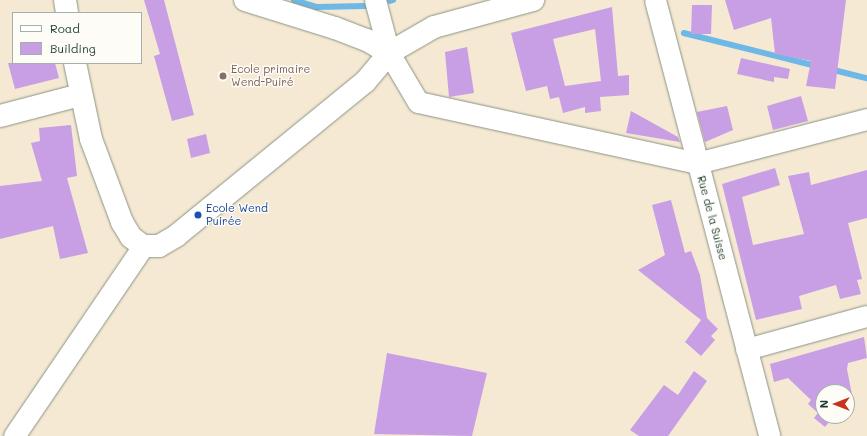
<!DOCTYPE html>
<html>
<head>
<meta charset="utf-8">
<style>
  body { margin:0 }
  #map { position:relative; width:867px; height:436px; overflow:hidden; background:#f5e9d3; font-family:Mali,sans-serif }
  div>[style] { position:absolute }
  .stream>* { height:5.5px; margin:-2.75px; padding:0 2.75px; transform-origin:2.75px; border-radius:2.75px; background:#6db8e6 }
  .building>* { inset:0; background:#c89fe4 }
  .roads { filter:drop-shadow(0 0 1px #8a9384) drop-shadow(0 0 1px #8a9384) }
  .minor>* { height:21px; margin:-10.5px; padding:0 10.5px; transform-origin:10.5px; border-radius:10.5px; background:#fff }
  .tertiary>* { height:22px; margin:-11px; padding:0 11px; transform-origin:11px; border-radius:11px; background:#fff }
  .dots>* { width:11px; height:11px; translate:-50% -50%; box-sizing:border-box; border:2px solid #fdfcf7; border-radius:50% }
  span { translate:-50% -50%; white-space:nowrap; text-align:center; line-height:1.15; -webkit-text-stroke:3px #fdfcf7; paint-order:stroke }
  .education-label { font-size:11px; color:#785e54 }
  .left { translate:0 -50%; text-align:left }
  .transit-label { font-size:11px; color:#164399 }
  .street-label { font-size:11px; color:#1f3d34 }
  .legend { position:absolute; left:12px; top:12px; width:130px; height:52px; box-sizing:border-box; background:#fdfcf7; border:1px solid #a4b0a9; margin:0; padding:5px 7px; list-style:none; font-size:12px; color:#1f3d34 }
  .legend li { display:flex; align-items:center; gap:8px; height:20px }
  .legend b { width:20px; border:1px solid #a4b0a9 }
  .north { position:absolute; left:815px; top:384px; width:40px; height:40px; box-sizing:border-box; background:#fdfcf7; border:1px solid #a4b0a9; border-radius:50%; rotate:270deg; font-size:11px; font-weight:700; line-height:16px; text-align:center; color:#1f3d34 }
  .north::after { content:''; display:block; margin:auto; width:14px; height:18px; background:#c8321e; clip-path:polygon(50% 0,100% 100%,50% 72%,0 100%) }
</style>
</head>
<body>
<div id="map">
  <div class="stream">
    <div style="left:294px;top:0;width:24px;rotate:17deg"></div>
    <div style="left:317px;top:7px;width:48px;rotate:-1.2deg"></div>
    <div style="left:390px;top:1px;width:3px;rotate:-18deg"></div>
    <div style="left:684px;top:33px;width:136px;rotate:14deg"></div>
    <div style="left:830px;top:69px;width:38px;rotate:14deg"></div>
  </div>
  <div class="building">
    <div style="clip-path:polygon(144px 0,164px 0,194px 115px,172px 121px,154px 56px,160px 54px)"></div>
    <div style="clip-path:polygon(725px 0,846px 0,835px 89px,806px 86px,811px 61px,775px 54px,771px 18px,734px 30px)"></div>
    <div style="clip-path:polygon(692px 5px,712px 5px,711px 34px,691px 34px)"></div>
    <div style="clip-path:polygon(evenodd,612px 7px,618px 76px,629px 75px,629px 95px,600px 97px,601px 111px,585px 113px,585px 107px,563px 113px,559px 97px,550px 99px,547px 86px,526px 91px,511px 33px,612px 7px,595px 29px,601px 81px,565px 86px,553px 39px,595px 29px)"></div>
    <div style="clip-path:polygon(467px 47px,474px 93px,449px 97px,445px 52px)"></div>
    <div style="clip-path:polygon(741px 58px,790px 69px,788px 79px,774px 77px,774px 82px,737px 74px)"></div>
    <div style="clip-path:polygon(8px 63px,55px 63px,59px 78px,15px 89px)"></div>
    <div style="clip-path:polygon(801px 96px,808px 121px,773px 130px,767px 106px)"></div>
    <div style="clip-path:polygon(727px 106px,733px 130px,705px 142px,697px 112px)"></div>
    <div style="clip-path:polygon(631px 111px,678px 137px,680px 142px,626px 133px)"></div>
    <div style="clip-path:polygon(71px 125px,77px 176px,67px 178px,88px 253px,60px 259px,53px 226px,0 239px,0 186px,42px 181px,31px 143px,40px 141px,39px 128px)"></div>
    <div style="clip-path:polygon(206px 134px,210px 153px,191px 158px,187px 139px)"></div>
    <div style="clip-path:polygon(775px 168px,780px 185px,742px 197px,753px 245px,804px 234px,788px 176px,809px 172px,811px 185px,867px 170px,867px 218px,848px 223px,862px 279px,857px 280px,861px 294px,840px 299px,836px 285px,799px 296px,802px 309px,756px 320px,722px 184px)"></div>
    <div style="clip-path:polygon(671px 200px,685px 253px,691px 251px,700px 275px,707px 318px,718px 329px,711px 336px,715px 340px,701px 356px,685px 342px,701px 320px,638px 270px,665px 255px,652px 205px)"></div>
    <div style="clip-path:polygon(864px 337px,867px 358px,848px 363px,847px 369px,853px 400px,847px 401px,847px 392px,823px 392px,823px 416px,834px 416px,825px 427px,814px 418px,818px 413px,808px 404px,811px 400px,788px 378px,774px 382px,770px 364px)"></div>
    <div style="clip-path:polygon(387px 353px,487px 373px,472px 436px,374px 434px)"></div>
    <div style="clip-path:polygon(694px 371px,707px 381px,668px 436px,639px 436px,630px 430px,664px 385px,678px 395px)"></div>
  </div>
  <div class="roads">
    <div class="minor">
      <div style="left:375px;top:0;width:55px;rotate:75.2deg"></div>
      <div style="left:389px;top:53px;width:57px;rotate:59.4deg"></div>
      <div style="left:418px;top:102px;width:286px;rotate:12.3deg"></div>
      <div style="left:697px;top:163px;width:176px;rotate:-14.5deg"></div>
      <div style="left:655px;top:0;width:451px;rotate:75.3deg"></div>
      <div style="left:746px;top:349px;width:125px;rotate:-15.3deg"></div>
      <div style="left:14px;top:436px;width:230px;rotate:-55.8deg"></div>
    </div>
    <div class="tertiary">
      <div style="left:65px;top:0;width:13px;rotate:81deg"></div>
      <div style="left:245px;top:0;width:94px;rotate:17.3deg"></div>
      <div style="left:335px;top:28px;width:34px;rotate:21deg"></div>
      <div style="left:367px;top:40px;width:26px;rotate:31deg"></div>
      <div style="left:75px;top:63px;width:78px;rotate:78.1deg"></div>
      <div style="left:91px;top:139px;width:89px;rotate:69.5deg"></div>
      <div style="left:122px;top:222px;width:17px;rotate:59deg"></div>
      <div style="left:131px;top:237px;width:15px;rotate:37deg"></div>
      <div style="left:143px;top:246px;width:16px"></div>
      <div style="left:159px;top:246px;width:20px;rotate:-30deg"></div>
      <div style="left:176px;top:236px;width:244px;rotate:-39.2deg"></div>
      <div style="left:365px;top:82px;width:38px;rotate:-50deg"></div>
      <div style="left:389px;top:53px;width:52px;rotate:-30deg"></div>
      <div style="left:434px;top:27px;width:103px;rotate:-15.3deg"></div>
      <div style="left:0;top:116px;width:83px;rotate:-14.7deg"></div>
    </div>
  </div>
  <div class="dots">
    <div style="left:223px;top:76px;background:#8d6e63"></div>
    <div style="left:198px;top:215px;background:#1a4fb4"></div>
  </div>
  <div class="education-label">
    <span class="left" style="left:231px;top:76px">Ecole primaire<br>Wend-Puiré</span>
  </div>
  <div class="transit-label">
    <span class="left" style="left:206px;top:215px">Ecole Wend<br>Puirée</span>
  </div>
  <div class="street-label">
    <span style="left:712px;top:218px;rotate:75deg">Rue de la Suisse</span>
  </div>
  <ul class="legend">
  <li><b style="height:5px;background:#fff"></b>Road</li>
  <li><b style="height:11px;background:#c89fe4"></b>Building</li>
  </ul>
  <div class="north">N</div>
</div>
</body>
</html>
